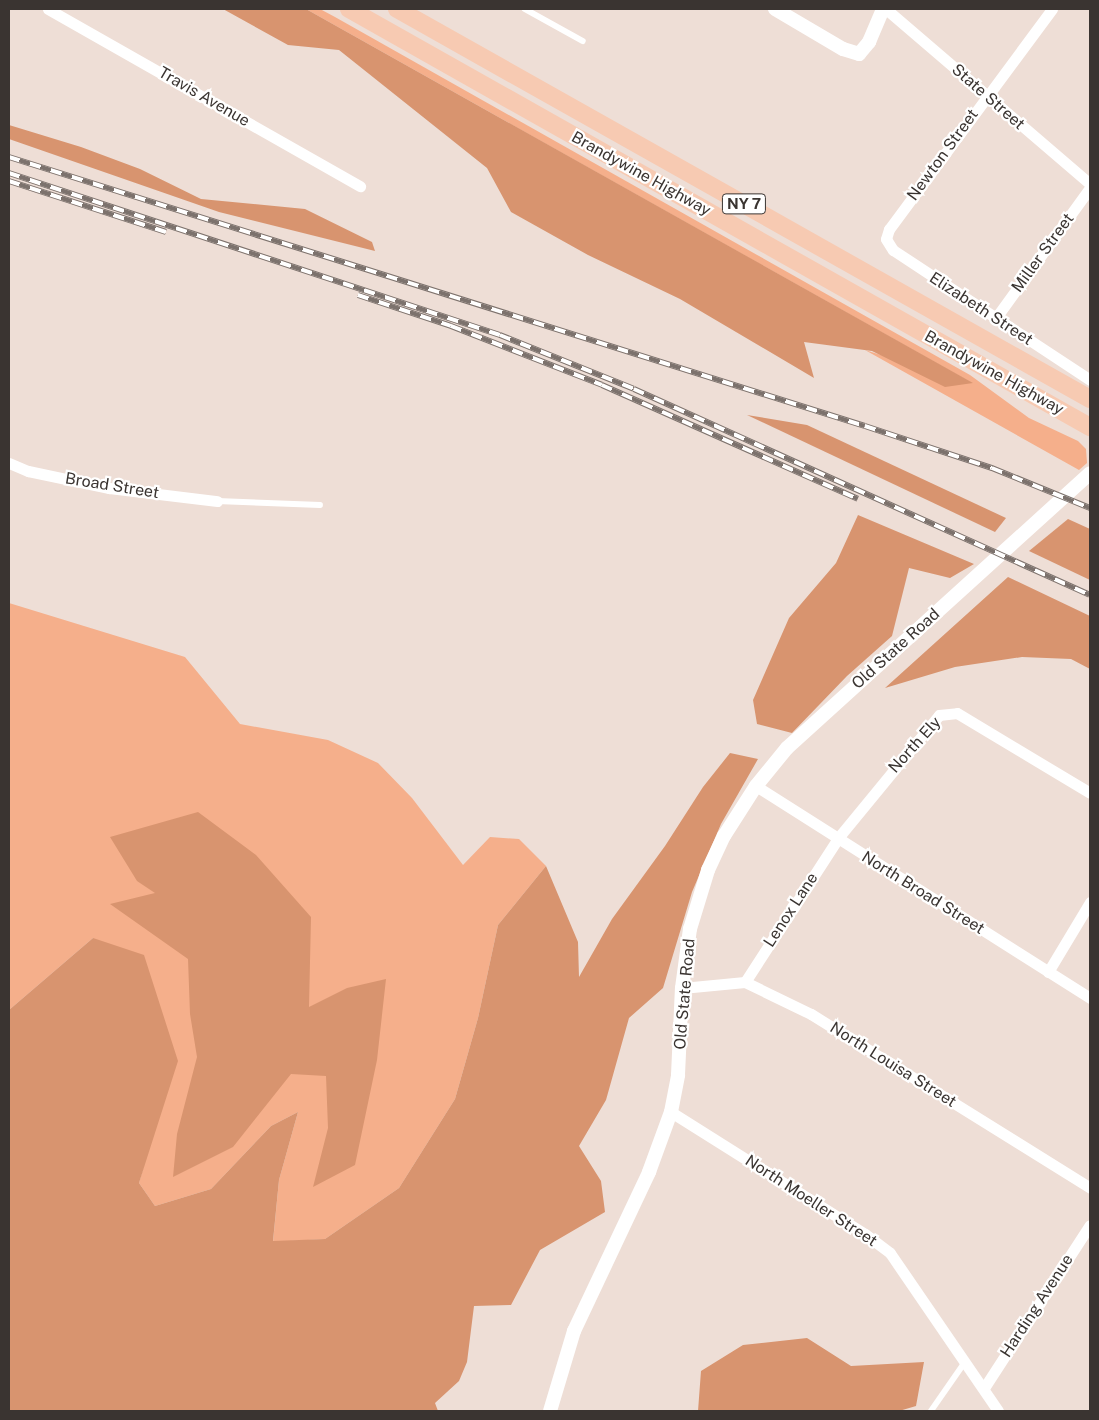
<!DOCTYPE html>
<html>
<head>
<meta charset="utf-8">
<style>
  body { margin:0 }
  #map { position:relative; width:1099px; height:1420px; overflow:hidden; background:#eeded6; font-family:"Public Sans",sans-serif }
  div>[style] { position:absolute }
  .green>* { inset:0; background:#f5af8b }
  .forest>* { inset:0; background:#d8946f }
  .service>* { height:5.5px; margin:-2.75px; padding:0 2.75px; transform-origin:2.75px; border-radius:2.75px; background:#fff }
  .minor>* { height:11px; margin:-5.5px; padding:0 5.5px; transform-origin:5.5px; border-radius:5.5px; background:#fff }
  .tertiary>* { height:14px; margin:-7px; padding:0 7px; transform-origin:7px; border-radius:7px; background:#fff }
  .primary>* { height:18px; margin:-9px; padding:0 9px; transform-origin:9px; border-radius:9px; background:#f7cab2 }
  .rail>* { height:5.5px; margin-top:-2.75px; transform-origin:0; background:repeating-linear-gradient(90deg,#fff 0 11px,#7c726d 0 22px); box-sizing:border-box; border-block:1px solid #7c726d }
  span { translate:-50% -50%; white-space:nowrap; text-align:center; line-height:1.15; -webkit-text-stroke:4.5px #fff; paint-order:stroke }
  .shield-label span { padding:1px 4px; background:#fff; border:1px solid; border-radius:4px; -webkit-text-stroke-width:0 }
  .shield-label { font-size:15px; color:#3a3431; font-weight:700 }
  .street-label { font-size:16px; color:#3a3431 }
  .frame { position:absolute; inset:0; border:10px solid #3a3431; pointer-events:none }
</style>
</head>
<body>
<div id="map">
  <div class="green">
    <div style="clip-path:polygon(306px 9px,320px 9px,335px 17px,970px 375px,1029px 418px,1078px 441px,1086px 449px,1087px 463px,1079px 470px,865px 350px,972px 383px)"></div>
    <div style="clip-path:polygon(9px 603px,185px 657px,240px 724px,328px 740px,378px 763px,412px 798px,463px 865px,490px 837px,519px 839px,546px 866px,498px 925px,478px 1018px,455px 1099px,399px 1188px,325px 1239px,273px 1242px,279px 1180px,298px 1112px,271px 1126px,211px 1189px,155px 1206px,139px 1183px,156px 1123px,93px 938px,9px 1010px)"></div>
  </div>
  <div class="forest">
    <div style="clip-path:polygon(223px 9px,306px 9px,973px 383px,945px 387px,872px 351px,804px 342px,814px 378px,680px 299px,588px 255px,511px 212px,487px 168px,339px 50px,288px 45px)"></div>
    <div style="clip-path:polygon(9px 125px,81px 147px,140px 169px,201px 199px,305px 209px,372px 242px,375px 251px,219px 212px,9px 139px)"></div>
    <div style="clip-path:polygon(747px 415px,807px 425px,1006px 518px,995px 532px)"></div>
    <div style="clip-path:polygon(858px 515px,974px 564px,950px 578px,909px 568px,892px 636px,847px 676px,792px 733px,757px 724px,753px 700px,789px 618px,836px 563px)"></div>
    <div style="clip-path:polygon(1068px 519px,1090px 529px,1090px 580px,1029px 551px)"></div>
    <div style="clip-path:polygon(1008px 577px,1090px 616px,1090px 669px,1071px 659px,1022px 657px,955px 667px,885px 688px)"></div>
    <div style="clip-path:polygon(730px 753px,758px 759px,721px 824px,692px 892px,663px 988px,629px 1018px,606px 1100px,579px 1146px,601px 1181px,605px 1212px,540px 1250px,511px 1305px,474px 1306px,467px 1362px,459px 1381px,435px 1403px,438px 1411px,9px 1411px,9px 1010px,93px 938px,144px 955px,178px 1061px,139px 1183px,155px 1206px,211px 1189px,271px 1126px,298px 1112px,279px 1180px,273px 1241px,325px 1239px,399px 1188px,455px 1099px,478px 1018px,498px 925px,546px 866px,578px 942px,579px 977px,612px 919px,665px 846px,703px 787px)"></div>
    <div style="clip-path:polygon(198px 812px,256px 855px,311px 917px,309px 1007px,347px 988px,386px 979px,377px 1060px,355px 1165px,313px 1187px,328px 1128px,326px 1076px,291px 1074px,233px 1147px,173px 1177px,177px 1134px,197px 1057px,190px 1014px,188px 959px,110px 904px,155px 893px,137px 881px,110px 837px)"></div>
    <div style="clip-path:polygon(807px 1338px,851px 1366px,924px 1362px,916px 1406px,899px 1411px,698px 1411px,701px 1371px,743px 1345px)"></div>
  </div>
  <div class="service">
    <div style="left:525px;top:9px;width:66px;rotate:28.9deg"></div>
    <div style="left:217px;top:501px;width:103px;rotate:2.2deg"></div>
    <div style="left:931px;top:1411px;width:60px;rotate:-55.2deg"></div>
  </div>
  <div class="minor">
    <div style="left:48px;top:9px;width:359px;rotate:29.6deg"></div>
    <div style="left:886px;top:9px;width:269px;rotate:40.6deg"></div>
    <div style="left:1052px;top:9px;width:274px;rotate:126.5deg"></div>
    <div style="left:889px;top:229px;width:10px;rotate:107deg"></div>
    <div style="left:886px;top:239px;width:13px;rotate:58deg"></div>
    <div style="left:893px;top:250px;width:236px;rotate:33.4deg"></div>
    <div style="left:995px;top:319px;width:162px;rotate:-54.1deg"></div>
    <div style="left:9px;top:463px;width:21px;rotate:23deg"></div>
    <div style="left:28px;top:471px;width:83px;rotate:11.9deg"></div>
    <div style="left:109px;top:488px;width:109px;rotate:6.9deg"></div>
    <div style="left:756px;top:786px;width:396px;rotate:32.4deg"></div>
    <div style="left:1048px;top:972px;width:82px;rotate:-59deg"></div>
    <div style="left:745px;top:982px;width:171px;rotate:-57.1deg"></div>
    <div style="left:838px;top:838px;width:159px;rotate:-50.6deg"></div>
    <div style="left:939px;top:715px;width:18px;rotate:-6deg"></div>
    <div style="left:957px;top:713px;width:155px;rotate:31deg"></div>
    <div style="left:682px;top:988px;width:63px;rotate:-5.4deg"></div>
    <div style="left:745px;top:982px;width:73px;rotate:25.9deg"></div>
    <div style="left:811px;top:1014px;width:329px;rotate:31.9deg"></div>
    <div style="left:671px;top:1112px;width:229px;rotate:32.2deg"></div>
    <div style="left:865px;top:1234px;width:31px;rotate:37deg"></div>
    <div style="left:890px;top:1253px;width:191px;rotate:55.6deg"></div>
    <div style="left:984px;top:1388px;width:194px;rotate:-57deg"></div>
  </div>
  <div class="tertiary">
    <div style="left:775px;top:9px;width:79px;rotate:30.5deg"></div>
    <div style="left:843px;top:49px;width:17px;rotate:17deg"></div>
    <div style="left:859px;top:54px;width:16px;rotate:-50deg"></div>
    <div style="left:869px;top:42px;width:36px;rotate:-67deg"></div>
    <div style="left:550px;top:1411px;width:84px;rotate:-73.3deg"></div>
    <div style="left:574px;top:1331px;width:176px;rotate:-64.7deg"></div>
    <div style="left:649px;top:1172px;width:64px;rotate:-69.9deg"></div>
    <div style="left:671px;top:1112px;width:38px;rotate:-79deg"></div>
    <div style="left:678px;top:1075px;width:87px;rotate:-87.4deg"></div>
    <div style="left:682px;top:988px;width:60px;rotate:-82.3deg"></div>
    <div style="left:690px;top:929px;width:62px;rotate:-73deg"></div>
    <div style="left:708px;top:870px;width:38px;rotate:-65deg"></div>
    <div style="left:724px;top:836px;width:59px;rotate:-57.4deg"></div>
    <div style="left:756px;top:786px;width:49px;rotate:-50.8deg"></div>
    <div style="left:787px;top:748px;width:409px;rotate:-42.2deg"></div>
  </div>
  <div class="primary">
    <div style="left:349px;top:9px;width:851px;rotate:29.43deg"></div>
    <div style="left:397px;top:9px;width:795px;rotate:29.37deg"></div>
  </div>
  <div class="rail">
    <div style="left:9px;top:157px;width:897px;rotate:17.45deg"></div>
    <div style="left:865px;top:426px;width:134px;rotate:18.3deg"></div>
    <div style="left:992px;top:468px;width:106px;rotate:22.2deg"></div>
    <div style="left:9px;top:173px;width:517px;rotate:18.26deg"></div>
    <div style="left:500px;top:335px;width:144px;rotate:21.9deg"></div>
    <div style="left:634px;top:389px;width:500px;rotate:24.31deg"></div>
    <div style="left:9px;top:181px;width:165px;rotate:18deg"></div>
    <div style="left:358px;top:295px;width:98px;rotate:18.4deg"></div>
    <div style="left:451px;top:326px;width:162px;rotate:21.3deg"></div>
    <div style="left:602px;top:385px;width:280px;rotate:24deg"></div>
  </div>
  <div class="shield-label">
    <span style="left:744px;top:204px">NY 7</span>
  </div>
  <div class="street-label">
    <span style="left:204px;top:97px;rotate:30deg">Travis Avenue</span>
    <span style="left:988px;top:97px;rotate:41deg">State Street</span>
    <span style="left:943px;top:155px;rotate:-54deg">Newton Street</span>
    <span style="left:641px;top:174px;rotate:29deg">Brandywine Highway</span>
    <span style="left:1043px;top:253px;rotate:-54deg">Miller Street</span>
    <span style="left:981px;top:309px;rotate:33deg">Elizabeth Street</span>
    <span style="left:994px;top:373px;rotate:29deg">Brandywine Highway</span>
    <span style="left:112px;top:486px;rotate:9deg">Broad Street</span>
    <span style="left:896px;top:649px;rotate:-42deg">Old State Road</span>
    <span style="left:915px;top:745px;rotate:-48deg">North Ely</span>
    <span style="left:923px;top:893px;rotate:32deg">North Broad Street</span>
    <span style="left:791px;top:910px;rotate:-57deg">Lenox Lane</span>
    <span style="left:685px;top:994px;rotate:-85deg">Old State Road</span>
    <span style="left:893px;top:1065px;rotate:32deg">North Louisa Street</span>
    <span style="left:811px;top:1201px;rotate:33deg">North Moeller Street</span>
    <span style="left:1037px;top:1306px;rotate:-57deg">Harding Avenue</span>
  </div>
  <div class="frame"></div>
</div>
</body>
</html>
